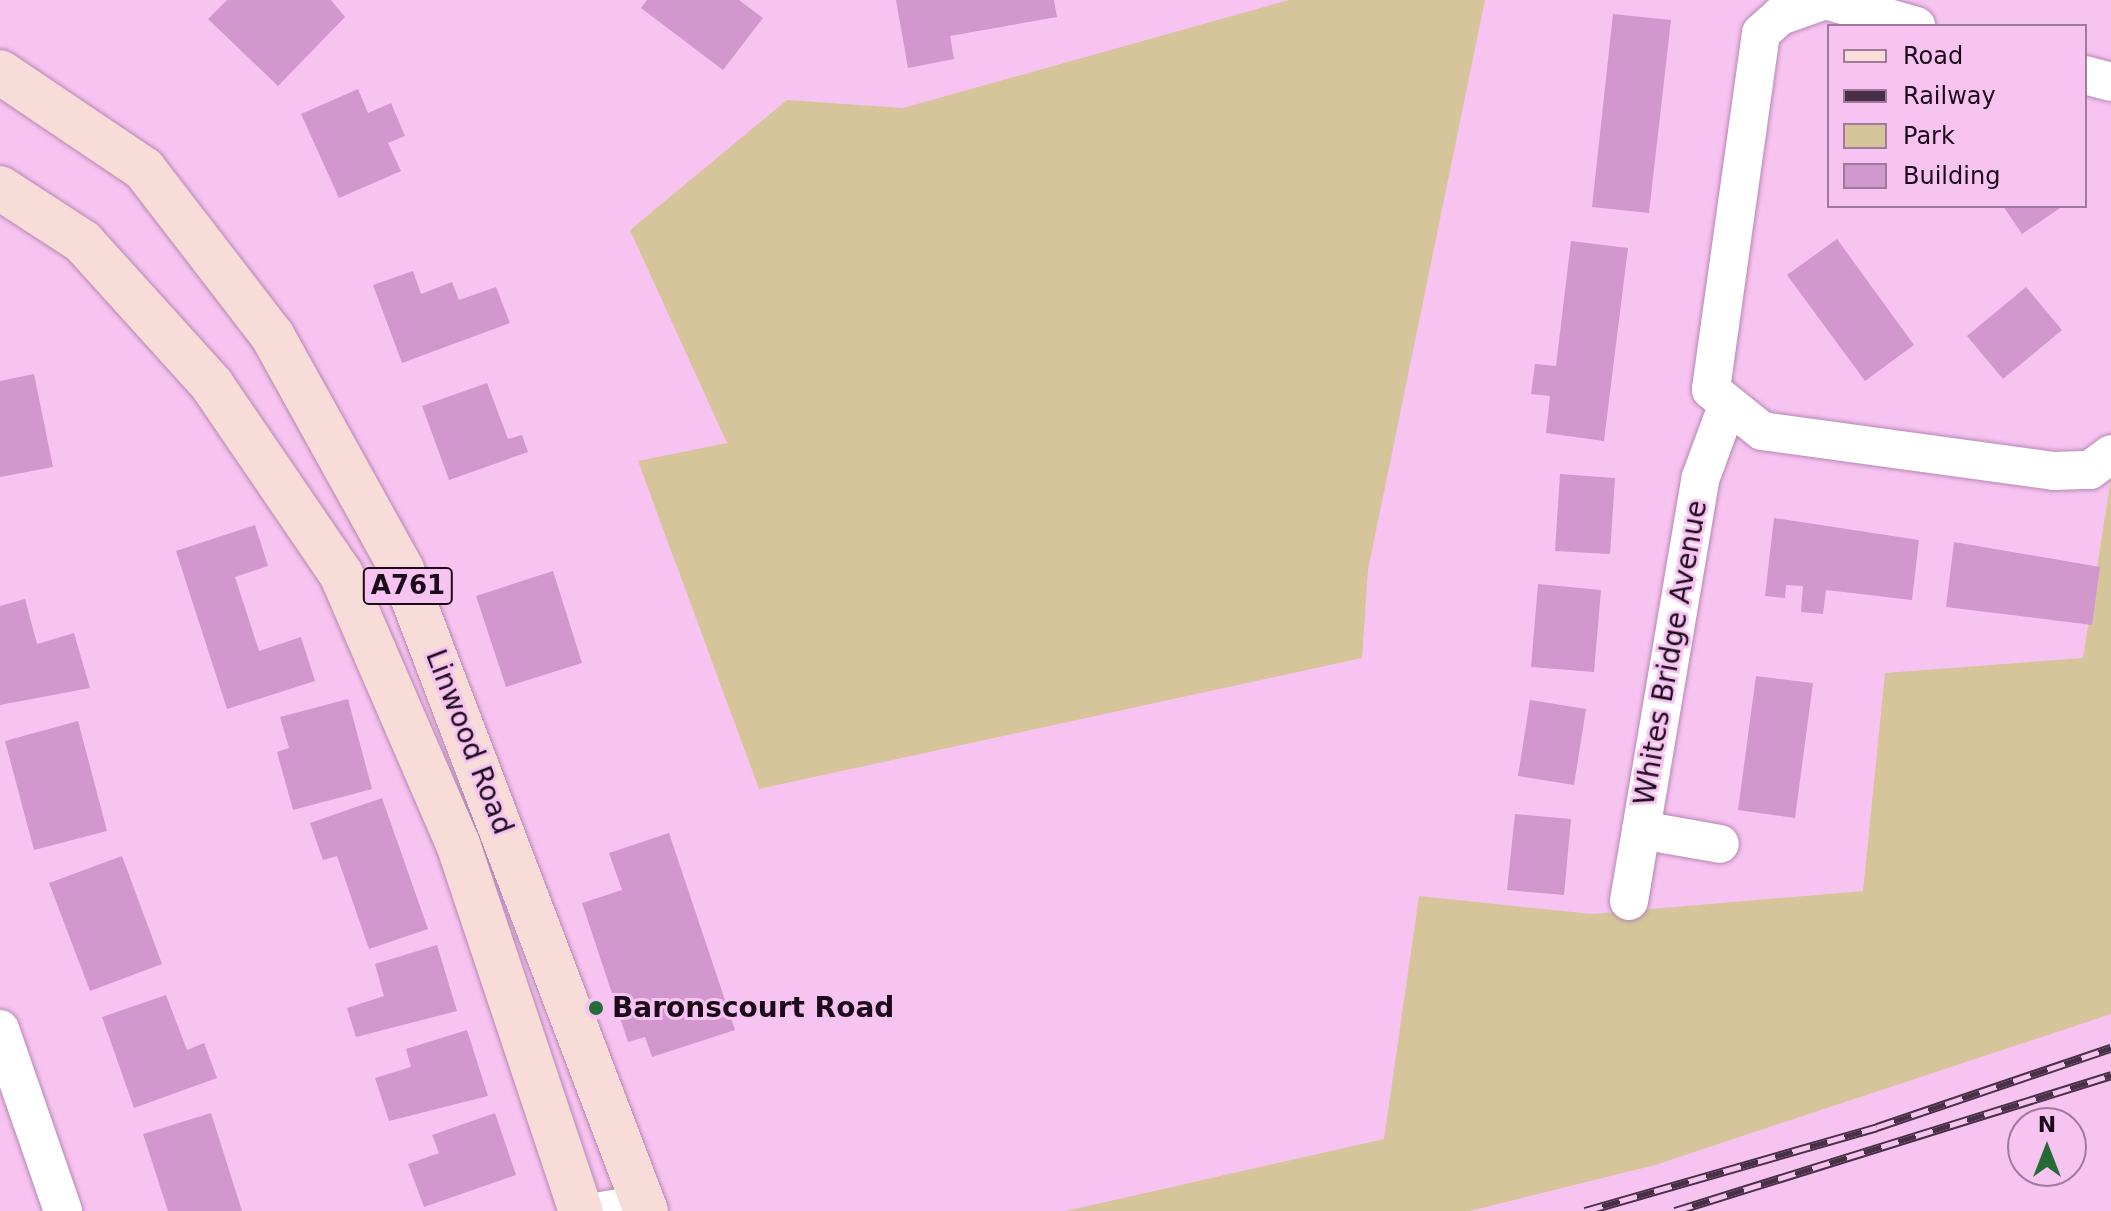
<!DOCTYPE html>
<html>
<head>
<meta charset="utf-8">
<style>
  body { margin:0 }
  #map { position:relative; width:2111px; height:1211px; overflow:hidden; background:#f7c4f2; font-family:"DejaVu Sans",sans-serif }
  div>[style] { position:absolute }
  .green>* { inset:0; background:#d6c59a }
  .building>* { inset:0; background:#d297cd }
  .roads { filter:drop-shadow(0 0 2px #b787b3) drop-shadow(0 0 2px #b787b3) }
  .minor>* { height:38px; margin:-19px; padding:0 19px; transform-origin:19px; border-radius:19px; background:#fff }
  .primary>* { height:44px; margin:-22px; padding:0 22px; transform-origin:22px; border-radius:22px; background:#f7dcd8 }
  .rail>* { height:9px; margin-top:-4.5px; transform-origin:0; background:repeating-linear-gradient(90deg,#f7c4f2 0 18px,#483047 0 36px); box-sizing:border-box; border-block:2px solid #483047 }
  .dots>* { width:22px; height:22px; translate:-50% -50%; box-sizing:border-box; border:4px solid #f7c4f2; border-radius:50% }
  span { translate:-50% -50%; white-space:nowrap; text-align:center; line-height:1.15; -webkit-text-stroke:6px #f7c4f2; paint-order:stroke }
  .shield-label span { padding:2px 6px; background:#f7c4f2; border:2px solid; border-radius:6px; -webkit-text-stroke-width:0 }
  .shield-label { font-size:26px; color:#1b0a1a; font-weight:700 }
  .street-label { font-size:28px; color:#1b0a1a }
  .poi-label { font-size:28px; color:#1b0a1a; font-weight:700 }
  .left { translate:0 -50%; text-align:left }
  .legend { position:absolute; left:1827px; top:24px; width:260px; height:184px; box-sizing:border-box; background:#f7c4f2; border:2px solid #9f7a9c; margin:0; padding:10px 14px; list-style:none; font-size:24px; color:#1b0a1a }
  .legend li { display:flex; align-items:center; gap:16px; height:40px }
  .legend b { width:40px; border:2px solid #9f7a9c }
  .north { position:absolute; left:2007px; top:1107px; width:80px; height:80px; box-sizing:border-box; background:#f7c4f2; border:2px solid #9f7a9c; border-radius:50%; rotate:0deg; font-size:22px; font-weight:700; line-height:32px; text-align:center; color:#1b0a1a }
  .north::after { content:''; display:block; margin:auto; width:28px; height:36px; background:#256b38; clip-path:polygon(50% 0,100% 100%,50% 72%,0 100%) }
</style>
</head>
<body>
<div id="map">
  <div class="green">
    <div style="clip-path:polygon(1289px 0,1485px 0,1368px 570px,1362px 658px,759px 789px,638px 461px,727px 443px,630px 230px,787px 100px,903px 108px)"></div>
    <div style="clip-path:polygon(2111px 478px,2111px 1014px,1655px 1165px,1470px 1211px,1066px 1211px,1384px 1139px,1419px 896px,1592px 914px,1863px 891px,1885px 673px,2083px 658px)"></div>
  </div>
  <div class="building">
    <div style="clip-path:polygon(227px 0,331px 0,345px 17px,278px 86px,208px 19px)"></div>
    <div style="clip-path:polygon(647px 0,739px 0,763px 18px,723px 70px,641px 8px)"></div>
    <div style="clip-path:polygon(896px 0,1054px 0,1057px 17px,950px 36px,954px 59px,908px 68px)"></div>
    <div style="clip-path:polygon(1613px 14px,1671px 20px,1649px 213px,1592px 207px)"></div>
    <div style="clip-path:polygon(358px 89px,368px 113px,391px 103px,405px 136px,388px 143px,401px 171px,339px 198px,301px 114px)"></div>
    <div style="clip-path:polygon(2003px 206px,2063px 206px,2022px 234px)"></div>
    <div style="clip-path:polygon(1837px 239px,1914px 345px,1865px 381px,1787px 275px)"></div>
    <div style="clip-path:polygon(1571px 241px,1628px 248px,1604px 441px,1546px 433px,1550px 396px,1531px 394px,1535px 364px,1556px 366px)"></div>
    <div style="clip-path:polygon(413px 271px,421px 294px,452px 282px,459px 300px,496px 287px,510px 323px,402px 363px,373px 285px)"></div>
    <div style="clip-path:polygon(2026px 287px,2062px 330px,2003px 379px,1967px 336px)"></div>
    <div style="clip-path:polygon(34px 374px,53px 467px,0 477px,0 381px)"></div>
    <div style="clip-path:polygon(487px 383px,508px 439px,522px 435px,528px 452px,449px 480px,422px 406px)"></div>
    <div style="clip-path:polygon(1560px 474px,1615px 478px,1610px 554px,1555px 551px)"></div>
    <div style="clip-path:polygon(1774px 518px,1919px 540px,1912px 600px,1826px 590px,1823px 614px,1801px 612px,1803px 586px,1786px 585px,1785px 598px,1765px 596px)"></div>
    <div style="clip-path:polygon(255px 525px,268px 566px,235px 577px,259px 651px,301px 637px,315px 681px,227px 709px,176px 551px)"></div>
    <div style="clip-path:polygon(1954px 542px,2100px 567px,2092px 625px,1946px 607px)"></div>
    <div style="clip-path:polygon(553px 571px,582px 663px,506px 687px,476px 596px)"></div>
    <div style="clip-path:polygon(1538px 584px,1601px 590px,1594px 672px,1531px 667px)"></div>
    <div style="clip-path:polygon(25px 599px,37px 644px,74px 633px,90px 688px,0 705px,0 606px)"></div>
    <div style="clip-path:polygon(1756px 676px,1813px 683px,1795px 818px,1738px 810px)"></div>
    <div style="clip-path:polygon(348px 699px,372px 789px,293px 810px,277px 752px,289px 748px,280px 717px)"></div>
    <div style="clip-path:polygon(1530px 700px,1586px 709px,1574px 785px,1518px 776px)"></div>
    <div style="clip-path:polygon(78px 721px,107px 831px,34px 850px,5px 741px)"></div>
    <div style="clip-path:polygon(382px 798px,428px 929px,369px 949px,337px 856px,323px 860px,310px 823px)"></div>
    <div style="clip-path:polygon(1515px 814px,1571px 819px,1564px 895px,1507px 890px)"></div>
    <div style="clip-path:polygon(669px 833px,735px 1030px,652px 1057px,645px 1037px,628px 1042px,582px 903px,622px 890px,609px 853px)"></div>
    <div style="clip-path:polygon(122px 856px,162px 964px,90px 991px,49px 883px)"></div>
    <div style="clip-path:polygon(437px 945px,457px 1011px,356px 1037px,347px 1008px,384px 996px,375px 964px)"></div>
    <div style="clip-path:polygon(166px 995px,187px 1050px,204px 1043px,217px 1078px,134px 1108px,102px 1017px)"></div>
    <div style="clip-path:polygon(467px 1030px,488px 1096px,389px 1121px,375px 1078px,411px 1067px,406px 1049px)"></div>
    <div style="clip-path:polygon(211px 1113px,242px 1211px,168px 1211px,143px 1134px)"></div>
    <div style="clip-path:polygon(495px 1113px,516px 1175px,424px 1207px,408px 1164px,439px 1153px,432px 1135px)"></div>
  </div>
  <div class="roads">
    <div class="minor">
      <div style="left:1825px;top:0;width:48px;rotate:160.4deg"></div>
      <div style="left:1780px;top:16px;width:25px;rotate:138deg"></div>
      <div style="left:1761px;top:33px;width:360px;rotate:98deg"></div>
      <div style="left:1711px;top:390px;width:65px;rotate:38.8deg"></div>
      <div style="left:1762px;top:431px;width:295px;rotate:7.8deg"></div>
      <div style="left:2054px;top:471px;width:36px;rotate:-2deg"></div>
      <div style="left:2090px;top:470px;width:26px;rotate:-37deg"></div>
      <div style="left:1825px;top:0;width:95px;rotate:15.9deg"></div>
      <div style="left:2085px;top:75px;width:27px;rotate:15deg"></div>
      <div style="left:1641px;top:830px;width:80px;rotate:10deg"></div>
      <div style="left:1629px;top:901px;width:430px;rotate:-80.4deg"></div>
      <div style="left:1701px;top:477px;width:72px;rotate:-69.8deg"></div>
      <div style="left:0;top:1029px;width:193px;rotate:70.9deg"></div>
      <div style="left:601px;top:1211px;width:44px;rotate:-9.2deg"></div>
    </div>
    <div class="primary">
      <div style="left:0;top:72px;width:174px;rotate:34deg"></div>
      <div style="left:144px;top:169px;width:210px;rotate:52.4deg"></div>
      <div style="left:272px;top:335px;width:269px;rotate:61deg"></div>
      <div style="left:402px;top:570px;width:686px;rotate:69.16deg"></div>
      <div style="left:0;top:188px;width:99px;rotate:33deg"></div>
      <div style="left:83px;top:242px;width:193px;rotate:47.9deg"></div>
      <div style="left:212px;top:385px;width:229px;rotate:55.7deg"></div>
      <div style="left:341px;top:574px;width:294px;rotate:66.6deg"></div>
      <div style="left:458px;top:844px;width:387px;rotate:71.5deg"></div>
    </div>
  </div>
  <div class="rail">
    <div style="left:1585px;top:1211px;width:304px;rotate:-16deg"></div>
    <div style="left:1877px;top:1127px;width:247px;rotate:-18.7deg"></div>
    <div style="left:1675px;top:1211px;width:457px;rotate:-17.3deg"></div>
  </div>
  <div class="dots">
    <div style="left:596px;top:1008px;background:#256b38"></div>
  </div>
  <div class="shield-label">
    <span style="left:408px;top:586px">A761</span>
  </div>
  <div class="street-label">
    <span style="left:1671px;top:653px;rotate:-80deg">Whites Bridge Avenue</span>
    <span style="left:469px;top:742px;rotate:69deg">Linwood Road</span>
  </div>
  <div class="poi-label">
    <span class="left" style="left:612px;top:1008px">Baronscourt Road</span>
  </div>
  <ul class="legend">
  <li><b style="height:10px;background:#f7dcd8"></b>Road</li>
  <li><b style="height:10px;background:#483047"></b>Railway</li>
  <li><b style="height:22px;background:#d6c59a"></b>Park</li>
  <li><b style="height:22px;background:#d297cd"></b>Building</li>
  </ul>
  <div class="north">N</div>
</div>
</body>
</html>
